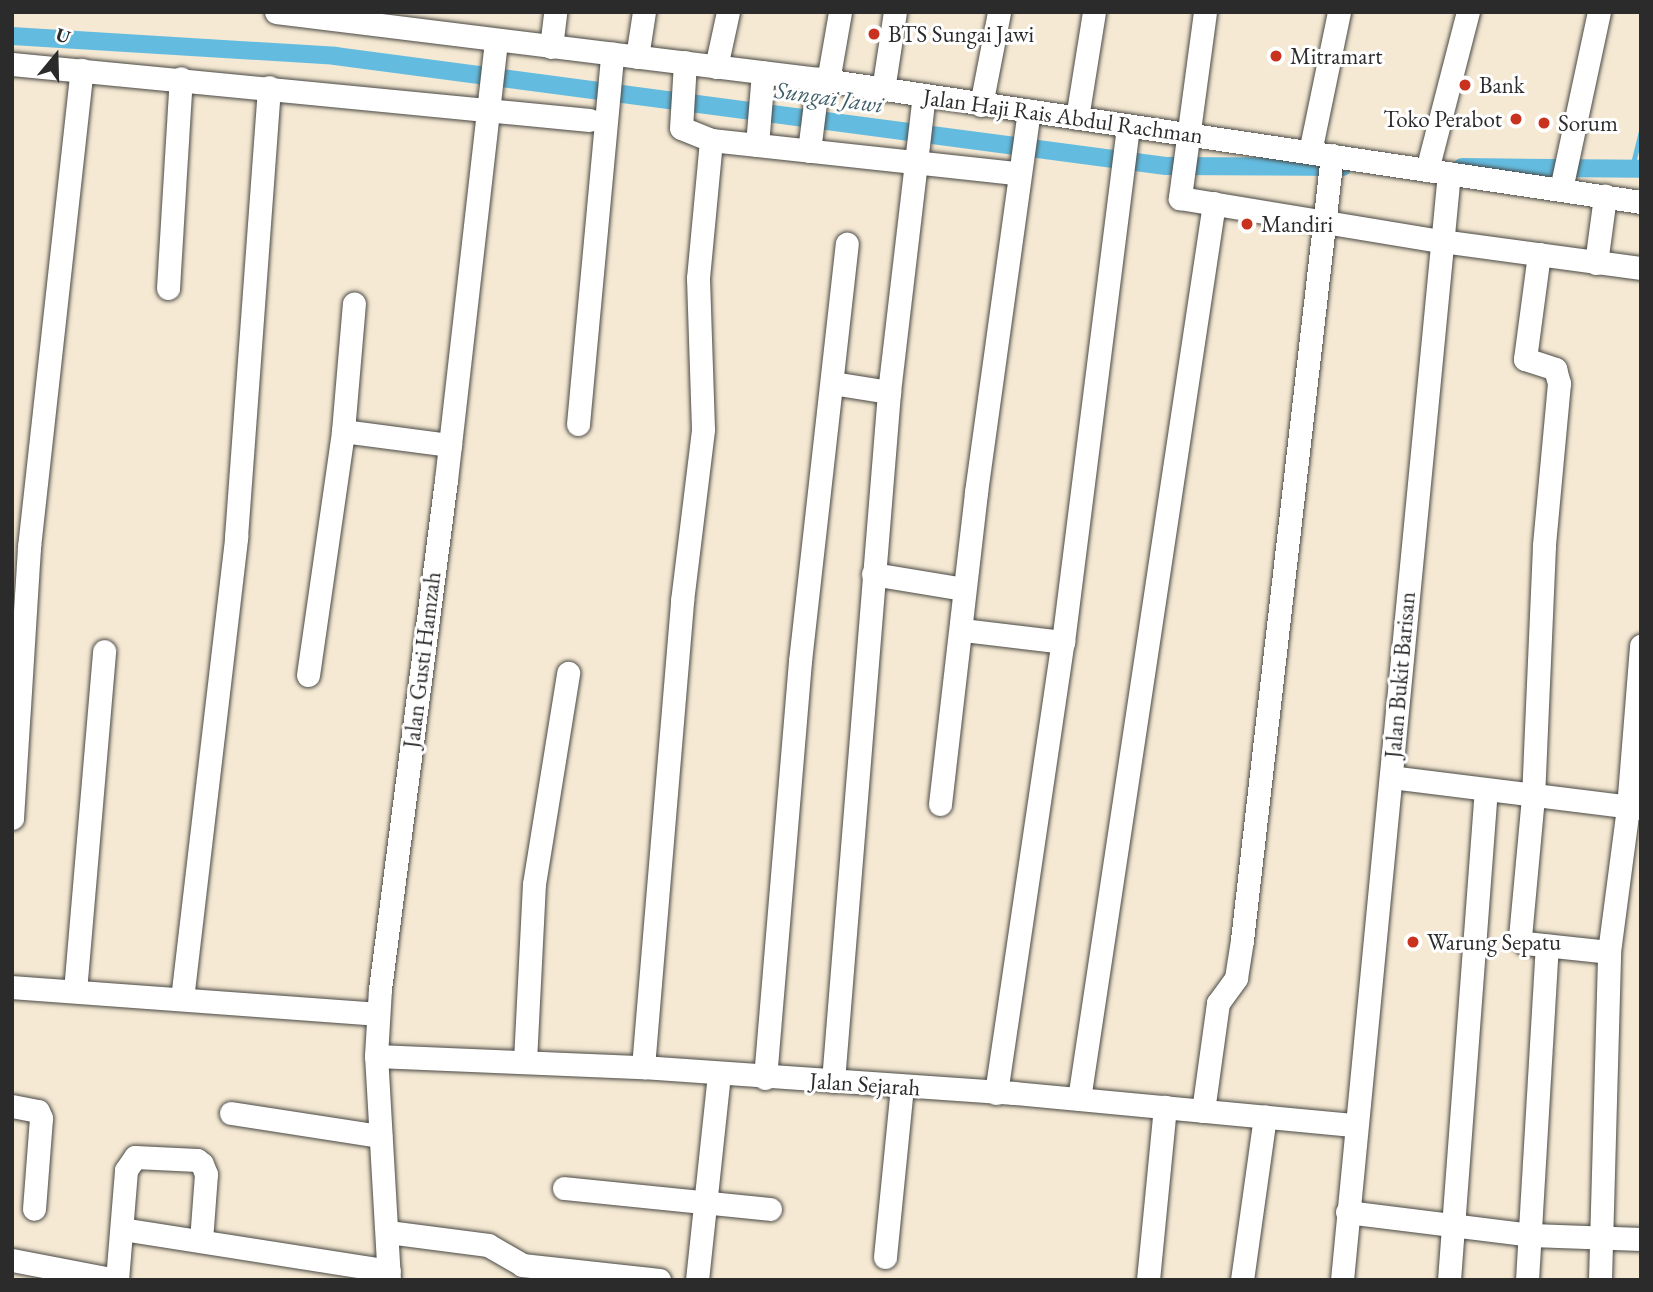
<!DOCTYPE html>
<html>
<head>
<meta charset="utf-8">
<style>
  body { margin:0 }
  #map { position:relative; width:1653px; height:1292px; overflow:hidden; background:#f5e9d3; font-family:"EB Garamond",serif }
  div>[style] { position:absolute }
  .stream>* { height:5px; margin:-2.5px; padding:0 2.5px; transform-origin:2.5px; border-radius:2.5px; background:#63bce0 }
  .canal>* { height:18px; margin:-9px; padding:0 9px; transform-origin:9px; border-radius:9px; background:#63bce0 }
  .roads { filter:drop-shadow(0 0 2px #494844) drop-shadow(0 0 2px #494844) }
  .minor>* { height:23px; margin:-11.5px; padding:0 11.5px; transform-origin:11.5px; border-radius:11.5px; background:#fff }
  .dots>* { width:19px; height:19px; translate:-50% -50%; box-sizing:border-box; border:4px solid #fff; border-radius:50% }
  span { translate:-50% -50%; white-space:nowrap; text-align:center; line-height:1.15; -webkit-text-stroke:6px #fff; paint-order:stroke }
  .poi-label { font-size:23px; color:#2b2b2b }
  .left { translate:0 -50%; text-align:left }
  .right { translate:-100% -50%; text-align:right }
  .street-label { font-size:23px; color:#2b2b2b }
  .water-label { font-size:24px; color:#3f5e6a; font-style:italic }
  .frame { position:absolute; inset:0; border:14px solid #2b2b2b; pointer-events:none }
  .north { position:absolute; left:21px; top:21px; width:70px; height:70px; -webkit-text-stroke:5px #fff; paint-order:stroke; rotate:19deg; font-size:19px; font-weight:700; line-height:28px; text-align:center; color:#2b2b2b }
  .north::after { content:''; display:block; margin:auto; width:24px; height:32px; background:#2b2b2b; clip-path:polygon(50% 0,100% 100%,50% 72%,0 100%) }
</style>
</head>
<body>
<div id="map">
  <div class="stream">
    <div style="left:1632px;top:167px;width:38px;rotate:-76deg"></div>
  </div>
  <div class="canal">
    <div style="left:12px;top:36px;width:324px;rotate:3.5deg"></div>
    <div style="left:335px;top:56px;width:838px;rotate:7.54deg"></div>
    <div style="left:1166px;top:166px;width:177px;rotate:0.3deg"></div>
    <div style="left:1462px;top:167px;width:179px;rotate:0.6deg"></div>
  </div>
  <div class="roads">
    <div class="minor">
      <div style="left:276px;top:12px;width:546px;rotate:7.05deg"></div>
      <div style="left:818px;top:79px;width:832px;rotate:8.5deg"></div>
      <div style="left:1205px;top:12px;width:188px;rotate:97.7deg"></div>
      <div style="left:1180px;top:198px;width:265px;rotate:9.4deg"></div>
      <div style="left:1441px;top:241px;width:202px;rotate:7.7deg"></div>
      <div style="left:551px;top:47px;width:35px;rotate:-83deg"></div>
      <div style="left:637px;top:57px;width:46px;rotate:-81.2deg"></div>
      <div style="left:12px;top:64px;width:580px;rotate:5.54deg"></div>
      <div style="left:716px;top:67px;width:56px;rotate:-77.7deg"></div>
      <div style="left:828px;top:81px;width:70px;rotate:-80.1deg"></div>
      <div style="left:883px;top:90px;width:79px;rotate:-81.3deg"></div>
      <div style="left:981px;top:105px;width:95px;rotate:-79deg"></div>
      <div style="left:1077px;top:118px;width:107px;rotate:-80.9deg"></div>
      <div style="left:711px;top:140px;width:308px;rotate:6.2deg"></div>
      <div style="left:757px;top:145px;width:73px;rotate:-85.3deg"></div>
      <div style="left:809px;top:151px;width:73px;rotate:-82.9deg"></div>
      <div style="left:1310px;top:152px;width:143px;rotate:-78.3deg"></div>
      <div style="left:1427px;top:170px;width:163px;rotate:-75.5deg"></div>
      <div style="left:1561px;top:189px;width:181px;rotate:-77.9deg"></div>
      <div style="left:1539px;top:254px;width:106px;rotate:97.6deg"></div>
      <div style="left:1525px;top:359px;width:32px;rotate:18deg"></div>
      <div style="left:1555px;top:369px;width:15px;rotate:74deg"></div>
      <div style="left:1559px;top:383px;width:164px;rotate:95.3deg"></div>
      <div style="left:1544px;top:546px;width:251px;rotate:92.5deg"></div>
      <div style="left:1533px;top:797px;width:142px;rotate:95.3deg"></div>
      <div style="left:1520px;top:938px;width:7px;rotate:45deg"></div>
      <div style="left:1525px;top:943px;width:84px;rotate:6.1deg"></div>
      <div style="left:1596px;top:263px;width:68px;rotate:-82.3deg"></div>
      <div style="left:168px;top:288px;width:210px;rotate:-86.5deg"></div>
      <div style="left:832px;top:383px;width:58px;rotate:9deg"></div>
      <div style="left:578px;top:424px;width:372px;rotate:-84.7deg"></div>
      <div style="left:343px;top:431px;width:108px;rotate:7.5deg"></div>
      <div style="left:873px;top:574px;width:92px;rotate:9.4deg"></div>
      <div style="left:963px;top:630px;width:101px;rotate:6.8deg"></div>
      <div style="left:308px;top:675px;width:246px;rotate:-81.8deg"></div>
      <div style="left:343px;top:431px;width:128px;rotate:-85.1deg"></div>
      <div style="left:1391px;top:777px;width:252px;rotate:7.1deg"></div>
      <div style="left:940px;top:804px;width:314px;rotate:-83.4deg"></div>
      <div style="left:976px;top:492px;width:385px;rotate:-82.1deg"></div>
      <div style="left:12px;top:818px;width:272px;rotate:-86.4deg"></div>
      <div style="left:29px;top:547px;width:480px;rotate:-83.7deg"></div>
      <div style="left:12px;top:987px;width:367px;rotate:4.2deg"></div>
      <div style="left:75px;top:991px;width:341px;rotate:-85.1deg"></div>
      <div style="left:182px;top:999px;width:465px;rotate:-83.3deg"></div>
      <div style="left:236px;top:537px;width:451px;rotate:-85.8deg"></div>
      <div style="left:376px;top:1056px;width:267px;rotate:2.4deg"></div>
      <div style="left:643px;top:1067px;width:372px;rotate:4deg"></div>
      <div style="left:1014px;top:1093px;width:342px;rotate:5.4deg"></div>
      <div style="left:525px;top:1061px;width:177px;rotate:-87.1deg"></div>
      <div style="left:534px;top:884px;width:214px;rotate:-80.8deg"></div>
      <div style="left:643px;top:1067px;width:468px;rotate:-85.2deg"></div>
      <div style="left:682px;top:601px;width:173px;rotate:-83deg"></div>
      <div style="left:703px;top:429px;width:151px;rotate:-91.9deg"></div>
      <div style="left:698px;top:278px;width:139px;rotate:-84.6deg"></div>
      <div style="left:711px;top:140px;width:32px;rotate:-158deg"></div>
      <div style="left:681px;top:128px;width:66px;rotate:-86.5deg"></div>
      <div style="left:765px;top:1078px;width:418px;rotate:-85.2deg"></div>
      <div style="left:800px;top:661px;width:420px;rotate:-83.6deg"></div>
      <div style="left:833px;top:1081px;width:691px;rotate:-85.35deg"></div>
      <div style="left:889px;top:392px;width:299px;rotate:-83.3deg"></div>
      <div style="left:996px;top:1093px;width:456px;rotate:-81.6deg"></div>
      <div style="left:1063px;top:642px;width:519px;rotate:-82.81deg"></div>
      <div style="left:1079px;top:1099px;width:906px;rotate:-81.43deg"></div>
      <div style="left:12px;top:1106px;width:26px;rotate:11deg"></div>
      <div style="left:38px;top:1111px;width:8px;rotate:67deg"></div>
      <div style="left:41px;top:1118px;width:91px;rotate:94.4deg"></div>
      <div style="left:1203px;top:1111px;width:109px;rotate:-82.1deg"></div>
      <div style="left:1218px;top:1003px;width:31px;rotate:-54deg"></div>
      <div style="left:1236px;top:978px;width:38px;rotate:-81deg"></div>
      <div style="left:1242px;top:940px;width:790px;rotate:-83.46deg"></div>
      <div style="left:231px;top:1113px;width:151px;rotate:8.8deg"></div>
      <div style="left:564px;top:1188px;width:207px;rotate:5.8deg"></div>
      <div style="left:1347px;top:1212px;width:185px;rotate:7.1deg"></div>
      <div style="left:1531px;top:1235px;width:110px;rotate:2.1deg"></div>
      <div style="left:122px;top:1229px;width:270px;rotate:8.9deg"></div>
      <div style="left:388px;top:1232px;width:101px;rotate:7.4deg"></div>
      <div style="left:488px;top:1245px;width:39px;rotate:30deg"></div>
      <div style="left:522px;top:1265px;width:138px;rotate:6.2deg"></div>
      <div style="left:885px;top:1257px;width:172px;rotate:-84.3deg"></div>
      <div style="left:12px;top:1260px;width:106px;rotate:10.9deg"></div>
      <div style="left:117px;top:1280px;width:110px;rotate:-85.3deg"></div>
      <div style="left:126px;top:1170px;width:16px;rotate:-55deg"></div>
      <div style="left:135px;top:1157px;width:62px;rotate:2.8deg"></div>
      <div style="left:197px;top:1160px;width:6px;rotate:39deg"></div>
      <div style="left:202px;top:1164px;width:11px;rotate:68deg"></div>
      <div style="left:206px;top:1174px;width:66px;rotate:94.3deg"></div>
      <div style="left:389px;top:1280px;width:224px;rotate:-93.3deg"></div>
      <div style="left:376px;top:1056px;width:67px;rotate:-86.6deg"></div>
      <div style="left:380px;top:989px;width:513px;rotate:-82.61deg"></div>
      <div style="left:446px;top:480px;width:442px;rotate:-83.5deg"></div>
      <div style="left:697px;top:1280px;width:207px;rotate:-83.9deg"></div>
      <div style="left:1148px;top:1280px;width:174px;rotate:-84.4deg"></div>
      <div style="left:1242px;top:1280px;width:165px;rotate:-82deg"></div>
      <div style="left:1342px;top:1280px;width:1112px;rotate:-84.48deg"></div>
      <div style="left:1449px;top:1280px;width:491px;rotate:-85.7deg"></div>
      <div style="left:1527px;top:1280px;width:335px;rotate:-86.6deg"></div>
      <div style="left:1600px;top:1280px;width:328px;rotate:-88.4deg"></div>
      <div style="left:1609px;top:952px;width:145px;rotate:-82.5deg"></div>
      <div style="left:1628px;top:808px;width:163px;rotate:-85.4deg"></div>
    </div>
  </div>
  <div class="dots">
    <div style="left:874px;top:34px;background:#c8321e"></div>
    <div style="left:1276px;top:56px;background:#c8321e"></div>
    <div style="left:1465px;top:85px;background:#c8321e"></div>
    <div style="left:1516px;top:119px;background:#c8321e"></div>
    <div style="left:1544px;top:123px;background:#c8321e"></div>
    <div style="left:1247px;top:224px;background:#c8321e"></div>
    <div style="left:1413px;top:942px;background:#c8321e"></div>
  </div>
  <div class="poi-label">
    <span class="left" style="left:888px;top:34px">BTS Sungai Jawi</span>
    <span class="left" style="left:1290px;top:56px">Mitramart</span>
    <span class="left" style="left:1479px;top:85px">Bank</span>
    <span class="right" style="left:1502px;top:119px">Toko Perabot</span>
    <span class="left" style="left:1558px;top:123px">Sorum</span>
    <span class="left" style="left:1261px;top:224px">Mandiri</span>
    <span class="left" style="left:1427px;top:942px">Warung Sepatu</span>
  </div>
  <div class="street-label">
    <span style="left:1063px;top:116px;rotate:8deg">Jalan Haji Rais Abdul Rachman</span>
    <span style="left:422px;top:660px;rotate:-83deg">Jalan Gusti Hamzah</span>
    <span style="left:1400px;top:675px;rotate:-85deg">Jalan Bukit Barisan</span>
    <span style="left:865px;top:1084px;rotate:4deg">Jalan Sejarah</span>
  </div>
  <div class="water-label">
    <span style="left:829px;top:97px;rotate:8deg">Sungai Jawi</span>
  </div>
  <div class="frame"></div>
  <div class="north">U</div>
</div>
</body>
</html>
